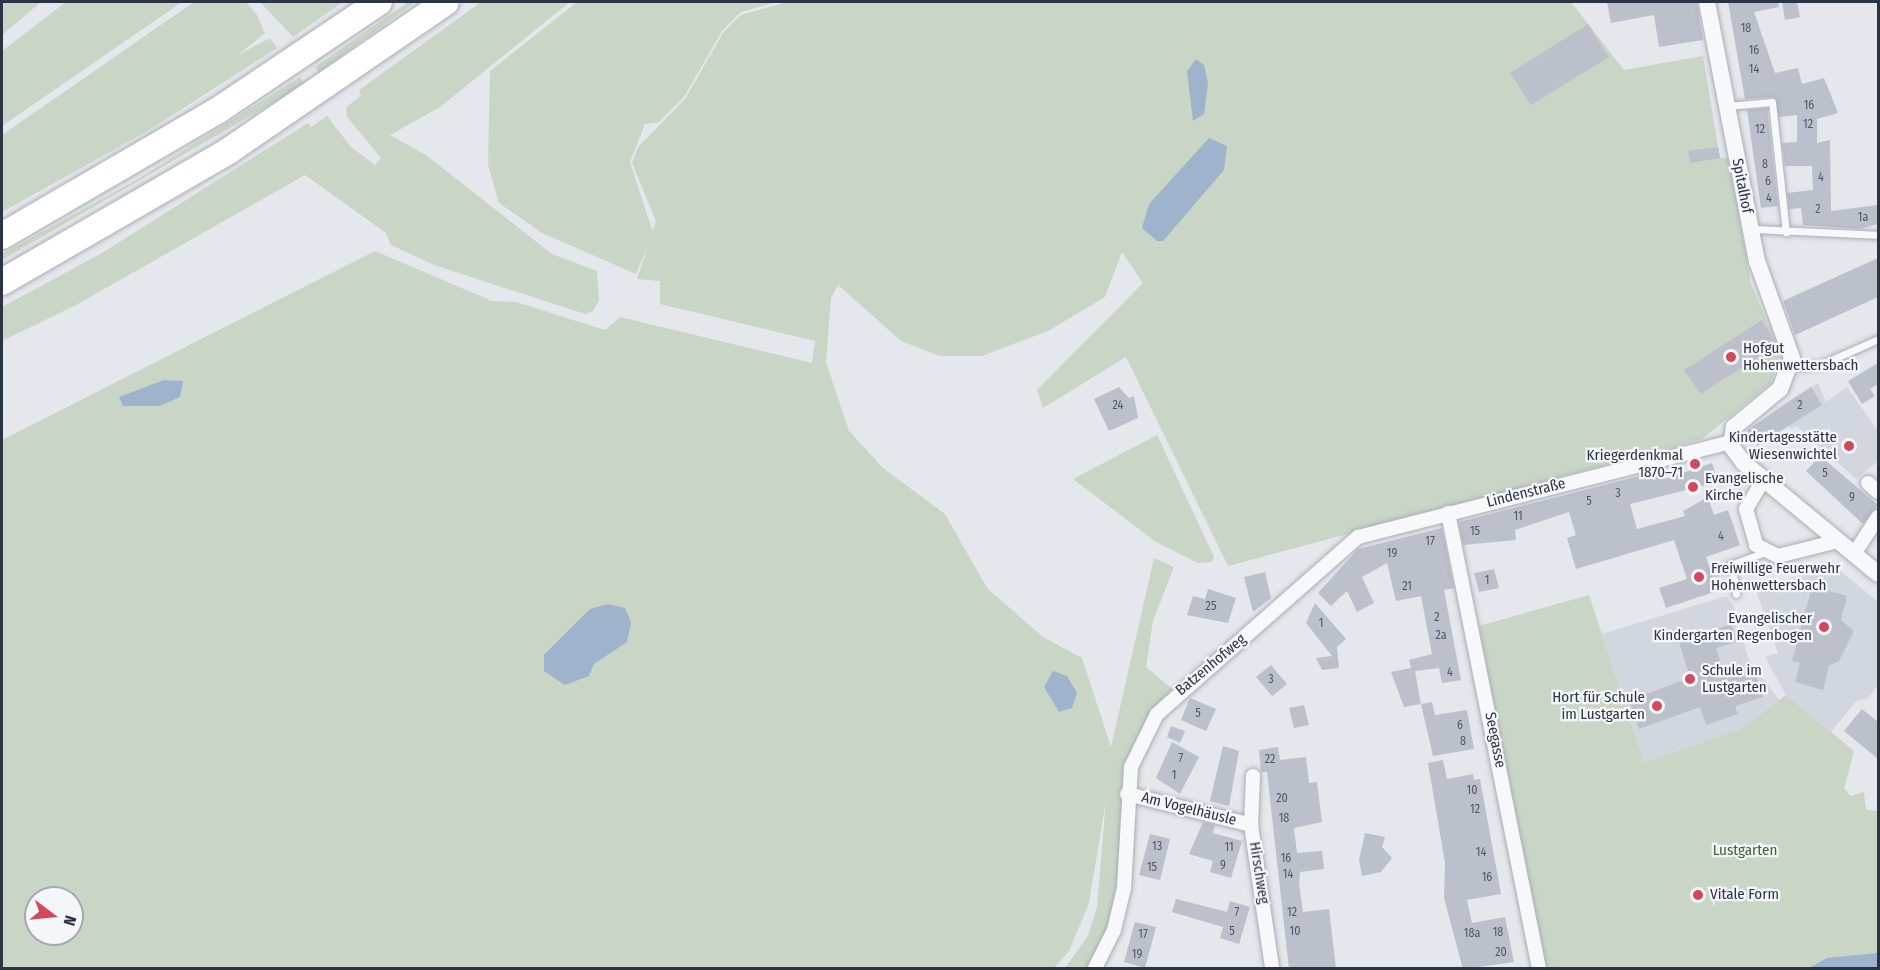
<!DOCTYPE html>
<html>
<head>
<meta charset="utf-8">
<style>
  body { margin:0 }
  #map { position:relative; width:1880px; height:970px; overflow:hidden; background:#e4e7ec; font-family:"Fira Sans Condensed",sans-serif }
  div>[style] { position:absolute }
  .built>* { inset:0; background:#d2d6de }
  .green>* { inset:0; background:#c9d6c5 }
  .water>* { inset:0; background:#9fb4cc }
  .building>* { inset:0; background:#bbc0ca }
  .roads { filter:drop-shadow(0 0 2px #a9aeb7) drop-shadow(0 0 2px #a9aeb7) }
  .service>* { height:7px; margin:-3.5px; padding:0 3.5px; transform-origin:3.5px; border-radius:3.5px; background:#f7f8fa }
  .minor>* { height:14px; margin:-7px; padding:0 7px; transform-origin:7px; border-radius:7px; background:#f7f8fa }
  .tertiary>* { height:16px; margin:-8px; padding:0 8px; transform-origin:8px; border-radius:8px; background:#f7f8fa }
  .motorway>* { height:26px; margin:-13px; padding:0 13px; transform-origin:13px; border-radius:13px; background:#fff }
  .dots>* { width:16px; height:16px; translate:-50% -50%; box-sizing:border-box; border:3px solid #f4f6f9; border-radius:50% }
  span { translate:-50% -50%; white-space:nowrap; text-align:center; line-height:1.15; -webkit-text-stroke:4.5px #f4f6f9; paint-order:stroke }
  .number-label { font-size:12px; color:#4f5766 }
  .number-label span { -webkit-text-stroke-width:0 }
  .street-label { font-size:15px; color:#2b3445 }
  .poi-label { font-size:15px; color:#2b3445 }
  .left { translate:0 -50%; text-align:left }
  .right { translate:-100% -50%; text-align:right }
  .park-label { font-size:15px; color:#3f6138 }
  .frame { position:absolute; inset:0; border:3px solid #2b3445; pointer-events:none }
  .north { position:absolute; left:24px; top:886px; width:60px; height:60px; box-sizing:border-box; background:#f4f6f9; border:2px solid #a4a8b1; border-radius:50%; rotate:106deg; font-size:16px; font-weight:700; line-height:24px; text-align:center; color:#2b3445 }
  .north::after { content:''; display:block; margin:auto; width:21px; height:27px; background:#d1495b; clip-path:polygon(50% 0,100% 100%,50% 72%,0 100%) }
</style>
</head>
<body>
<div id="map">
  <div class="built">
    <div style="clip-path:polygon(1818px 383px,1826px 402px,1847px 387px,1878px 431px,1878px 461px,1856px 479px,1797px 426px,1791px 429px,1777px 408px)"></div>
    <div style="clip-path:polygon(1832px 564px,1878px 602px,1878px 685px,1867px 699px,1856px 701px,1831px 732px,1786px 695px,1765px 657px,1778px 653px,1756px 591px)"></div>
    <div style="clip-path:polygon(1726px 596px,1734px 606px,1748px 658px,1779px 700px,1738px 730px,1644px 762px,1602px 634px)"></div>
  </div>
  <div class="green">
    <div style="clip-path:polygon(2px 2px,41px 2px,2px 35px)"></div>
    <div style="clip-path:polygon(66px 2px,182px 2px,2px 126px,2px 51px)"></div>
    <div style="clip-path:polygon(194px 2px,246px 2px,257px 15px,265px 33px,238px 55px,270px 38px,277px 48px,146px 132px,2px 212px,2px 135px)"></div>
    <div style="clip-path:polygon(260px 2px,343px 2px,293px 37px)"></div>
    <div style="clip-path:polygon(408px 2px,415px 2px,319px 72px,315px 67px)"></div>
    <div style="clip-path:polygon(481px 2px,570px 2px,440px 107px,390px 135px,426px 155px,552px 254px,597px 271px,599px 301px,593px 311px,585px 314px,434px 265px,391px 245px,386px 233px,305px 175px,76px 305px,2px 341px,2px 307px,102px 253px,308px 123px,311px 127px,327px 116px,351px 147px,375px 165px,381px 158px,347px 117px,346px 107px,361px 96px,359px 90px)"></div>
    <div style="clip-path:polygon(577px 2px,776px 2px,741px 12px,722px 31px,684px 97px,659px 122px,645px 124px,630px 162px,653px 233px,636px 274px,542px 233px,499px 203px,488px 165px,490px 71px)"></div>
    <div style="clip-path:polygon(evenodd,787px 2px,1571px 2px,1624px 70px,1703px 56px,1720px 158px,1729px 158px,1751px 284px,1781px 353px,1771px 383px,1702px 439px,1228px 566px,1126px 357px,1043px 408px,1037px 390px,1143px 283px,1122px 252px,1105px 297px,1048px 331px,982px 356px,940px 356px,901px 341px,838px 285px,831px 298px,826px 362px,849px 431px,883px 468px,945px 514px,987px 588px,1043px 637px,1082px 658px,1111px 747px,1154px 558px,1174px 567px,1153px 621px,1146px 667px,1172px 689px,1153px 712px,1124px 768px,1120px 885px,1114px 918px,1089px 968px,1065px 968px,1088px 936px,1097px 907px,1106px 800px,1089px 903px,1069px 951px,1054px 968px,2px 968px,2px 440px,375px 251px,492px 301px,516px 302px,605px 330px,620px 317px,812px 363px,815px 341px,660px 304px,660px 281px,637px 279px,656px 221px,632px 163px,638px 147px,685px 99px,723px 33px,741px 15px,787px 2px,36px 898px,72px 898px,72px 934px,36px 934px,36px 898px)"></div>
    <div style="clip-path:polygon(300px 77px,304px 83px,283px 97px,2px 260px,2px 254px,138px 179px)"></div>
    <div style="clip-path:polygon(1157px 435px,1214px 557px,1211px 562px,1198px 563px,1156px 542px,1073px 479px)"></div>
    <div style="clip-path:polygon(1589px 595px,1644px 762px,1738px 730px,1786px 695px,1854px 751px,1844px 789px,1851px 796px,1864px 792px,1866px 810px,1878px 811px,1878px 968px,1545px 968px,1479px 626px)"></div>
  </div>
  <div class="water">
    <div style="clip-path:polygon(1196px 59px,1204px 65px,1208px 83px,1204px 114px,1193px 121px,1187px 71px)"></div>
    <div style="clip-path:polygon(1209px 138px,1227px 146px,1224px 170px,1163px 241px,1157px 241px,1142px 228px,1149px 204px)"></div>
    <div style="clip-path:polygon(164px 380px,183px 381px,180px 397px,160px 406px,123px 406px,119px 397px)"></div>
    <div style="clip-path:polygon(608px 604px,625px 608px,631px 622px,627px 642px,594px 664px,589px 676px,565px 685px,544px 671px,544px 655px,590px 609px)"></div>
    <div style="clip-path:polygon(1053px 671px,1067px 676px,1077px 693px,1072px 708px,1059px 712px,1044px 687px)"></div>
    <div style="clip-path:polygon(1878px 953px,1878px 968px,1809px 968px,1827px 958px)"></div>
  </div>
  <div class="building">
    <div style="clip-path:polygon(1607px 2px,1697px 2px,1703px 40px,1659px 47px,1654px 15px,1611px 23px)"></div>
    <div style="clip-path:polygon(1728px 2px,1778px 2px,1779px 7px,1754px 12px,1775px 73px,1798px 68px,1802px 84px,1824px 78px,1838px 113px,1817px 119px,1817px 143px,1830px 140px,1831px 211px,1878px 205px,1878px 224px,1860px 229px,1803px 225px,1801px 208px,1789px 209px,1787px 193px,1813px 190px,1812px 166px,1785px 166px,1782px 143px,1797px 142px,1797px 115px,1779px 117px,1774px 97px,1745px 99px)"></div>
    <div style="clip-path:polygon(1782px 2px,1797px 2px,1800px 17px,1785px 20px)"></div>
    <div style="clip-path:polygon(1588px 24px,1609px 57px,1531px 105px,1510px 73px)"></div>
    <div style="clip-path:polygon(1767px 108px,1778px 206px,1761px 208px,1747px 110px)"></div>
    <div style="clip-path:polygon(1718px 147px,1720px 158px,1690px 163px,1688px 151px)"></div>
    <div style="clip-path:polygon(1878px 258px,1878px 297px,1795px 335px,1783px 301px)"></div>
    <div style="clip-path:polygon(1762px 320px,1776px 345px,1701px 394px,1684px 370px)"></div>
    <div style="clip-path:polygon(1878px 363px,1878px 384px,1870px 389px,1875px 396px,1862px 404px,1848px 381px)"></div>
    <div style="clip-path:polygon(1119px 387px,1129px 398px,1134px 396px,1138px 418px,1109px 431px,1094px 399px)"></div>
    <div style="clip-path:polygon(1811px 387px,1822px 405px,1757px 446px,1747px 430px)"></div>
    <div style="clip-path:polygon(1820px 456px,1878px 505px,1863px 524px,1806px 471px)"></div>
    <div style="clip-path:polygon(1712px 463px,1718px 482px,1630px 504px,1637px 529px,1685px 516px,1683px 511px,1708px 497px,1714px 515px,1728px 510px,1740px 545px,1706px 557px,1717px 591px,1666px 608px,1659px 588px,1687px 579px,1674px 540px,1576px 569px,1567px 538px,1576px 535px,1569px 512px,1515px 530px,1516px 540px,1463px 545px,1459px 522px,1663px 470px,1665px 479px)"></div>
    <div style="clip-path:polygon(1442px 528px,1454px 588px,1444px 590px,1461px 680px,1442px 683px,1439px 668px,1415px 671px,1421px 704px,1432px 702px,1435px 715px,1467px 710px,1474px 749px,1433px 756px,1421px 704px,1404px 707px,1391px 672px,1411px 668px,1409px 660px,1432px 654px,1421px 596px,1396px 601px,1387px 563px,1362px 577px,1374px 603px,1357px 612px,1347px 591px,1331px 606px,1318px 593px,1358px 549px)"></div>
    <div style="clip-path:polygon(1494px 569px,1499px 588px,1479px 592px,1474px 573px)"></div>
    <div style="clip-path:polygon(1265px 572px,1271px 598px,1253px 612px,1244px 577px)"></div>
    <div style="clip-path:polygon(1812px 586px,1847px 596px,1841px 620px,1854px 631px,1839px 661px,1829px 666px,1823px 690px,1795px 682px,1800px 663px,1792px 661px)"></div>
    <div style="clip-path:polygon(1208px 589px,1236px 598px,1228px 623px,1187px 615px,1193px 596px,1205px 599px)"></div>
    <div style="clip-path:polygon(1315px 603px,1346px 639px,1337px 647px,1339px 668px,1322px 670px,1316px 658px,1332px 656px,1306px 623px)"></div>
    <div style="clip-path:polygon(1731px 624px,1737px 642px,1716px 648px,1726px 678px,1754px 669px,1763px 697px,1735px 706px,1738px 714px,1706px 725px,1700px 707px,1639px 729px,1629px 700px,1690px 678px,1679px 642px)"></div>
    <div style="clip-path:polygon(1271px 665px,1287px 684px,1272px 696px,1256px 677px)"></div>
    <div style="clip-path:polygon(1190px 698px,1216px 709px,1206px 731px,1181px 720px)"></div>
    <div style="clip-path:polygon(1304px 705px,1309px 725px,1294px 728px,1289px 708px)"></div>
    <div style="clip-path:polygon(1862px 709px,1878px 722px,1878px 759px,1844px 731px)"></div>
    <div style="clip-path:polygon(1171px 726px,1185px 731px,1180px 743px,1167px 737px)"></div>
    <div style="clip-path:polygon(1172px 742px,1199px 757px,1180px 794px,1156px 778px)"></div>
    <div style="clip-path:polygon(1223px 746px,1239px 751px,1229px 806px,1210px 801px)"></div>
    <div style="clip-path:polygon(1278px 747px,1280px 760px,1306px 757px,1309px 783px,1317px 782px,1322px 822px,1294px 828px,1297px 853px,1322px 851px,1324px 869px,1300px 872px,1299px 884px,1303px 912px,1329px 909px,1336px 969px,1289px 969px,1267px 772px,1261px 772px,1259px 750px)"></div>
    <div style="clip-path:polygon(1443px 760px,1447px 779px,1473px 774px,1474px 780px,1480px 779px,1501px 894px,1467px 900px,1472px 923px,1505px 917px,1514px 962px,1463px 969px,1444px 898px,1445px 863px,1428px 763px)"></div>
    <div style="clip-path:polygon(1203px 822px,1215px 825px,1213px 833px,1242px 841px,1231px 878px,1210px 872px,1213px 861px,1189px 854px)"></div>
    <div style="clip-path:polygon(1365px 833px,1385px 837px,1382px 847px,1392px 858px,1381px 872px,1362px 876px,1359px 860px)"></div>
    <div style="clip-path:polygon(1150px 834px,1170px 839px,1160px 880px,1139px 875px)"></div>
    <div style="clip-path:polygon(1176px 899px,1227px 912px,1230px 901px,1250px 907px,1239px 944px,1220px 938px,1223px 927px,1172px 912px)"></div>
    <div style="clip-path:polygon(1135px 922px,1156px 927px,1145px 968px,1124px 962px)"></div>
  </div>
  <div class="roads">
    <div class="service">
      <div style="left:1727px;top:106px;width:45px;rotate:-5.1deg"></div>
      <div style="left:1772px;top:102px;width:131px;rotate:83.9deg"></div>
      <div style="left:1753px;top:229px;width:125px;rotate:2.7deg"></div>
      <div style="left:1791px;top:367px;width:29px;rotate:-4deg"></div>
      <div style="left:1820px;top:365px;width:64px;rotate:-24.1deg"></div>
      <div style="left:1732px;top:566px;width:28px;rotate:82deg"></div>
      <div style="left:1714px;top:571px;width:54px;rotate:-20.4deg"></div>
    </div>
    <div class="minor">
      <div style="left:1764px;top:479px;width:35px;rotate:121deg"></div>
      <div style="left:1746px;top:509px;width:37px;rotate:74deg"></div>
      <div style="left:1756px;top:545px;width:25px;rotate:27deg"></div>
      <div style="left:1778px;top:556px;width:62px;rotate:-14deg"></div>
      <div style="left:1868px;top:483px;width:13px;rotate:42deg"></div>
      <div style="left:1448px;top:513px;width:464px;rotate:78.7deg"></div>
      <div style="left:1854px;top:554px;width:44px;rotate:-57deg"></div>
      <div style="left:1253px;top:776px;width:49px;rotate:92.3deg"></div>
      <div style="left:1251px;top:825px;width:145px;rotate:81.6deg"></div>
      <div style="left:1127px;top:794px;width:128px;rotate:14deg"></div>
      <div style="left:1095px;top:968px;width:42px;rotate:-63.4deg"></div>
      <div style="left:1114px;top:930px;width:43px;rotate:-76.6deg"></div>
      <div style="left:1124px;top:888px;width:121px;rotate:-86.7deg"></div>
      <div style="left:1131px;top:767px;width:59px;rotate:-63.9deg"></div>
      <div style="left:1157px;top:714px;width:268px;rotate:-41.4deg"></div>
      <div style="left:1358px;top:537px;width:384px;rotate:-14.3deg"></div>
    </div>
    <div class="tertiary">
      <div style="left:1707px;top:2px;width:264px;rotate:79.1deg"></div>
      <div style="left:1757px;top:261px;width:103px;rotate:70.2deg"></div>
      <div style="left:1792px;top:358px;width:33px;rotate:111deg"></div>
      <div style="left:1780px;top:389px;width:60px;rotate:140.4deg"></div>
      <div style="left:1734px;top:427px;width:19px;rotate:99deg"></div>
      <div style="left:1731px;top:446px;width:21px;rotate:53deg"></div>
      <div style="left:1744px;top:463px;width:174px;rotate:39.6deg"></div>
    </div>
    <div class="motorway">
      <div style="left:2px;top:236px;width:249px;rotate:-30.2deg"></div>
      <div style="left:217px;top:111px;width:195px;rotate:-33.9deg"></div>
      <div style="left:2px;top:282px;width:260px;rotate:-30deg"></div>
      <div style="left:227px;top:152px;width:265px;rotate:-34.4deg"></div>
    </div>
  </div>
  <div class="dots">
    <div style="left:1731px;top:357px;background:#d1495b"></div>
    <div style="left:1849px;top:446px;background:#d1495b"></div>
    <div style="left:1695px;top:464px;background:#d1495b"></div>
    <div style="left:1693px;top:487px;background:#d1495b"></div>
    <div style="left:1699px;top:577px;background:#d1495b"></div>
    <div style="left:1824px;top:627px;background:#d1495b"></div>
    <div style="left:1690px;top:679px;background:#d1495b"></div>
    <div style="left:1657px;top:706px;background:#d1495b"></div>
    <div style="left:1698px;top:895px;background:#d1495b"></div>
  </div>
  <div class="number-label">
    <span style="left:1746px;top:29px">18</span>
    <span style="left:1754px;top:51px">16</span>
    <span style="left:1754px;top:70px">14</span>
    <span style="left:1809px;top:106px">16</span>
    <span style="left:1808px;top:125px">12</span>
    <span style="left:1760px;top:130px">12</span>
    <span style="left:1765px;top:165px">8</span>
    <span style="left:1821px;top:178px">4</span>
    <span style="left:1768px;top:182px">6</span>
    <span style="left:1769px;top:199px">4</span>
    <span style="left:1818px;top:210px">2</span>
    <span style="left:1863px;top:218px">1a</span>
    <span style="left:1118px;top:406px">24</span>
    <span style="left:1800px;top:406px">2</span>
    <span style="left:1825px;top:474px">5</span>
    <span style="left:1618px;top:494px">3</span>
    <span style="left:1852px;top:498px">9</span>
    <span style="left:1589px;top:502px">5</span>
    <span style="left:1518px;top:517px">11</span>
    <span style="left:1475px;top:532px">15</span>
    <span style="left:1721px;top:537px">4</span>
    <span style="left:1430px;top:542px">17</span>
    <span style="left:1392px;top:554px">19</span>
    <span style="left:1487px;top:581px">1</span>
    <span style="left:1407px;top:587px">21</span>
    <span style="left:1211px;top:607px">25</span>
    <span style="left:1437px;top:618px">2</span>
    <span style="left:1321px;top:624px">1</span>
    <span style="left:1441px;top:636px">2a</span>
    <span style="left:1450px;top:673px">4</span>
    <span style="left:1271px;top:680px">3</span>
    <span style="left:1198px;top:714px">5</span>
    <span style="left:1460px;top:726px">6</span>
    <span style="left:1463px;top:742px">8</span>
    <span style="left:1181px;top:759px">7</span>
    <span style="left:1270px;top:760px">22</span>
    <span style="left:1174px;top:776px">1</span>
    <span style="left:1472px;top:791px">10</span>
    <span style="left:1282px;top:799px">20</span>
    <span style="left:1475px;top:810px">12</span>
    <span style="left:1284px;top:819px">18</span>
    <span style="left:1157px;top:847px">13</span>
    <span style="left:1229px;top:848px">11</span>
    <span style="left:1481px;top:853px">14</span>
    <span style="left:1286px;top:859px">16</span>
    <span style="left:1223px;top:866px">9</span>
    <span style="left:1152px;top:868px">15</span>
    <span style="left:1288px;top:875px">14</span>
    <span style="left:1487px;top:878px">16</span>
    <span style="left:1237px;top:913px">7</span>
    <span style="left:1292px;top:913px">12</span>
    <span style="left:1232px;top:932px">5</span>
    <span style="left:1295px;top:932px">10</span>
    <span style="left:1498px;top:933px">18</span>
    <span style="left:1472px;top:934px">18a</span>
    <span style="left:1143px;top:935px">17</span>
    <span style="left:1501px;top:953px">20</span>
    <span style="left:1137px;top:955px">19</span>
  </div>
  <div class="street-label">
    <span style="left:1742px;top:186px;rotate:79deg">Spitalhof</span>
    <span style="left:1526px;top:493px;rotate:-14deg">Lindenstraße</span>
    <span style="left:1211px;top:665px;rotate:-40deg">Batzenhofweg</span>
    <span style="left:1495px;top:740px;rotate:79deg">Seegasse</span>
    <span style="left:1189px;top:809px;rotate:14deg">Am Vogelhäusle</span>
    <span style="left:1259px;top:873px;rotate:81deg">Hirschweg</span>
  </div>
  <div class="poi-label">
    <span class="left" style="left:1743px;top:357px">Hofgut<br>Hohenwettersbach</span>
    <span class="right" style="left:1837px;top:446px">Kindertagesstätte<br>Wiesenwichtel</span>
    <span class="right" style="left:1683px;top:464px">Kriegerdenkmal<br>1870–71</span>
    <span class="left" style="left:1705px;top:487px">Evangelische<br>Kirche</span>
    <span class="left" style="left:1711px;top:577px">Freiwillige Feuerwehr<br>Hohenwettersbach</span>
    <span class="right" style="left:1812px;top:627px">Evangelischer<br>Kindergarten Regenbogen</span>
    <span class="left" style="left:1702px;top:679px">Schule im<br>Lustgarten</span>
    <span class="right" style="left:1645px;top:706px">Hort für Schule<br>im Lustgarten</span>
    <span class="left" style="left:1710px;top:895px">Vitale Form</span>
  </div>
  <div class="park-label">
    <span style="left:1745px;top:851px">Lustgarten</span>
  </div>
  <div class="frame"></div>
  <div class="north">N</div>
</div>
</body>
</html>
